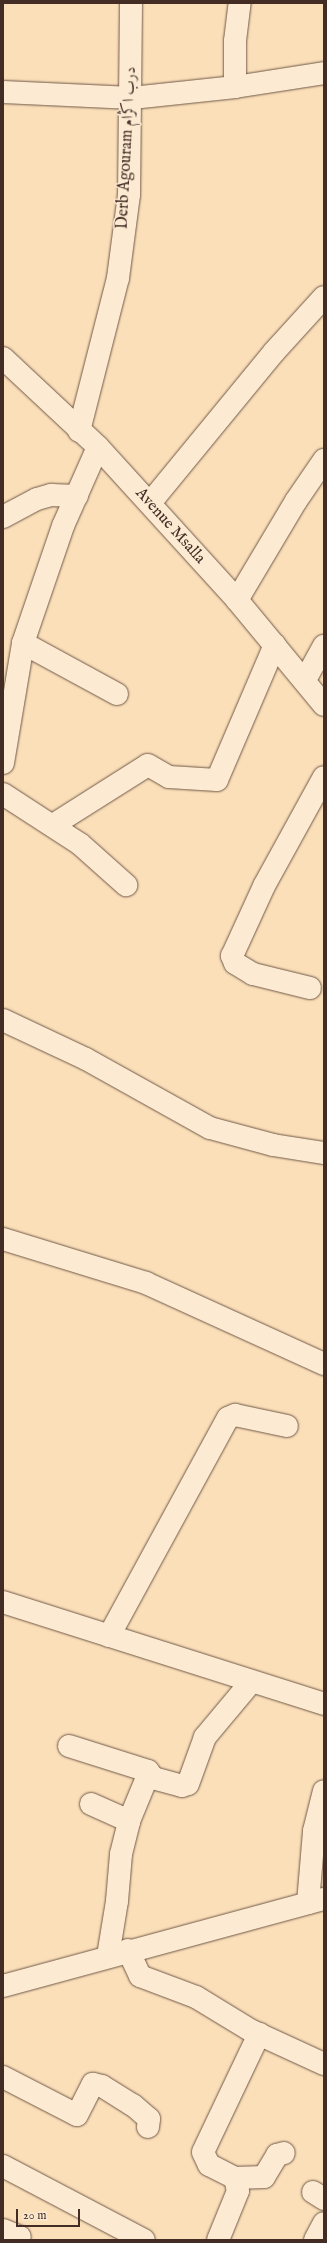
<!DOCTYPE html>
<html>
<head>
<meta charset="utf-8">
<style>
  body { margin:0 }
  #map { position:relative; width:327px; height:2243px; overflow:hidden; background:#fbdfb9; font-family:"IM FELL English",Amiri,serif }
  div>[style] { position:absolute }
  .roads { filter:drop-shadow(0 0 1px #705948) drop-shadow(0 0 1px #705948) }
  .street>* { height:22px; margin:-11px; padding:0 11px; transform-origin:11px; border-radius:11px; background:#fcead2 }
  span { translate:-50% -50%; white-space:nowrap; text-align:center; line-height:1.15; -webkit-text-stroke:3px #fcead2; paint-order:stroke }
  .street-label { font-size:16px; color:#422c23 }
  .frame { position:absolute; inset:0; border:4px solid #422c23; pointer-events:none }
  .scale { position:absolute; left:16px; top:2209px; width:64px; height:18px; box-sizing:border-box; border:2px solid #422c23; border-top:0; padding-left:5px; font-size:12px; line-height:14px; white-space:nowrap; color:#422c23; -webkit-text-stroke:3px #fcead2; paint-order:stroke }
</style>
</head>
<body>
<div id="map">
  <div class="roads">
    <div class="street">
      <div style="left:235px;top:87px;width:46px;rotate:-90deg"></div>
      <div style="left:235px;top:41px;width:38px;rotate:-83deg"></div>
      <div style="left:3px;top:92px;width:129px;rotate:2.7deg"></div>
      <div style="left:132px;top:98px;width:104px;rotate:-6.1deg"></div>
      <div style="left:235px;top:87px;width:90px;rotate:-8.9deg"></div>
      <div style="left:3px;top:358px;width:130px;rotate:43.1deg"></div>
      <div style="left:98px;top:447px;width:207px;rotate:47.7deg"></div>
      <div style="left:237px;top:600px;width:136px;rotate:50.4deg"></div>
      <div style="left:79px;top:431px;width:158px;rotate:-75.7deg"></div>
      <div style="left:118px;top:278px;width:84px;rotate:-82.5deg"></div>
      <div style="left:129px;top:195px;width:192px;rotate:-89.4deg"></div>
      <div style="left:150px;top:503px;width:195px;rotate:-50.6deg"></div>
      <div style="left:274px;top:352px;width:74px;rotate:-47.7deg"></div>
      <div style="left:3px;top:517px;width:38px;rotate:-28deg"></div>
      <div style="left:37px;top:499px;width:15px;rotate:-16deg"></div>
      <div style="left:51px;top:495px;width:26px;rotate:2deg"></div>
      <div style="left:237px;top:600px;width:115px;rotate:-59.2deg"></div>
      <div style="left:296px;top:501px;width:50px;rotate:-55.7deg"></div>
      <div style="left:23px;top:643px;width:107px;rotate:28.5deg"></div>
      <div style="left:305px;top:680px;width:39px;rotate:-61deg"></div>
      <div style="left:3px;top:763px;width:122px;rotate:-80.5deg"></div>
      <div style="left:23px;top:643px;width:124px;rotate:-71.1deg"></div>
      <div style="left:63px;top:526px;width:86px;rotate:-66.1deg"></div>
      <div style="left:3px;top:794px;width:92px;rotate:33deg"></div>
      <div style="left:80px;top:844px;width:62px;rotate:41.7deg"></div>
      <div style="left:53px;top:825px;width:112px;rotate:-32.3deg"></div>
      <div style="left:148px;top:765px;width:24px;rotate:30deg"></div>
      <div style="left:169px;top:777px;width:48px;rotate:3.6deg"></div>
      <div style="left:217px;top:780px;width:147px;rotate:-66.8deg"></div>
      <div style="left:310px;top:988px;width:59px;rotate:-166.2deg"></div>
      <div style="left:253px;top:974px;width:21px;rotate:-149deg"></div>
      <div style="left:235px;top:963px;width:8px;rotate:-113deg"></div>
      <div style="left:232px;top:956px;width:77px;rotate:-65.4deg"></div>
      <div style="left:264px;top:886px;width:124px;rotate:-61.2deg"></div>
      <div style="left:3px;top:1020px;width:92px;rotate:25.2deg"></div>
      <div style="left:86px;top:1059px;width:142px;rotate:29.1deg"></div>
      <div style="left:210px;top:1128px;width:65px;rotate:15.1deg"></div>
      <div style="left:273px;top:1145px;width:52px;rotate:8.9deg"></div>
      <div style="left:3px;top:1239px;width:150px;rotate:17.1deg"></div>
      <div style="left:146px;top:1283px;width:196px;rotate:24.5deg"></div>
      <div style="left:3px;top:1602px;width:337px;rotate:17.6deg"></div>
      <div style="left:109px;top:1636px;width:248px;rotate:-61.4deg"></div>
      <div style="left:228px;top:1418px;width:8px;rotate:-23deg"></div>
      <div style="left:235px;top:1415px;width:53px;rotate:11.9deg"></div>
      <div style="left:69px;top:1746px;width:83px;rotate:17.6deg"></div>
      <div style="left:148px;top:1771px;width:9px;rotate:54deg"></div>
      <div style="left:91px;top:1804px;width:42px;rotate:24.1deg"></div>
      <div style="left:308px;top:1903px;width:72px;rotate:-85.2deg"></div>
      <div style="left:314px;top:1831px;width:41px;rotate:-76deg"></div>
      <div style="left:128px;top:1950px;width:29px;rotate:65deg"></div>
      <div style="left:140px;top:1976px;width:60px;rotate:20.6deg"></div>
      <div style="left:196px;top:1997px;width:66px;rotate:31.3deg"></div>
      <div style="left:252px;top:2031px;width:79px;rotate:24.6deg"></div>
      <div style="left:108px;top:1956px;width:56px;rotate:-80.7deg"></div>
      <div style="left:117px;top:1901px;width:47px;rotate:-85.1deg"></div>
      <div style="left:121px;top:1854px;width:34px;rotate:-76deg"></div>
      <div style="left:129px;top:1821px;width:44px;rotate:-67.5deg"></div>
      <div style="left:146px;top:1780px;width:7px;rotate:-16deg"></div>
      <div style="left:153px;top:1778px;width:30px;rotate:15deg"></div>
      <div style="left:182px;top:1786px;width:6px;rotate:-18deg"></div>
      <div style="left:188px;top:1784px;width:50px;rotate:-70.1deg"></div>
      <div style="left:205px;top:1737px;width:72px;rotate:-50.1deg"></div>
      <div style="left:3px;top:1986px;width:333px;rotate:-15.2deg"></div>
      <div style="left:3px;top:2077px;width:83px;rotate:27.2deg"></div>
      <div style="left:77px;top:2115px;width:35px;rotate:-63deg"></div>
      <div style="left:93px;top:2084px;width:9px;rotate:13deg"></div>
      <div style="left:102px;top:2086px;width:36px;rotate:32deg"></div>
      <div style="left:133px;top:2105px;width:21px;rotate:41deg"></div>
      <div style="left:149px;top:2119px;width:8px;rotate:97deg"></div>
      <div style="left:3px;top:2166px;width:159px;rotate:27.7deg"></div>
      <div style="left:235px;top:2178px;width:29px;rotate:-2deg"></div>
      <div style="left:264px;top:2177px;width:26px;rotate:-59deg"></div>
      <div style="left:277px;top:2155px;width:7px;rotate:-16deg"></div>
      <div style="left:313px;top:2192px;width:13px;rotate:32deg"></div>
      <div style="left:3px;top:2230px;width:18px;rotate:22deg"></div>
      <div style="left:218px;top:2240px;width:53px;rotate:-67.8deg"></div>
      <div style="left:238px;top:2191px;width:13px;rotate:-103deg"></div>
      <div style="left:235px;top:2178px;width:29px;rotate:-153deg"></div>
      <div style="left:209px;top:2165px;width:14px;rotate:-115deg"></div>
      <div style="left:203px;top:2152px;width:131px;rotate:-64.6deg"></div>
      <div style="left:315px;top:2240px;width:19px;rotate:-62deg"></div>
    </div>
  </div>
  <div class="street-label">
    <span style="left:127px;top:148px;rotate:-87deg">Derb Agouram درب اڭرام</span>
    <span style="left:170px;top:526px;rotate:48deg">Avenue Msalla</span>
  </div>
  <div class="frame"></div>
  <div class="scale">20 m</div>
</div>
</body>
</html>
